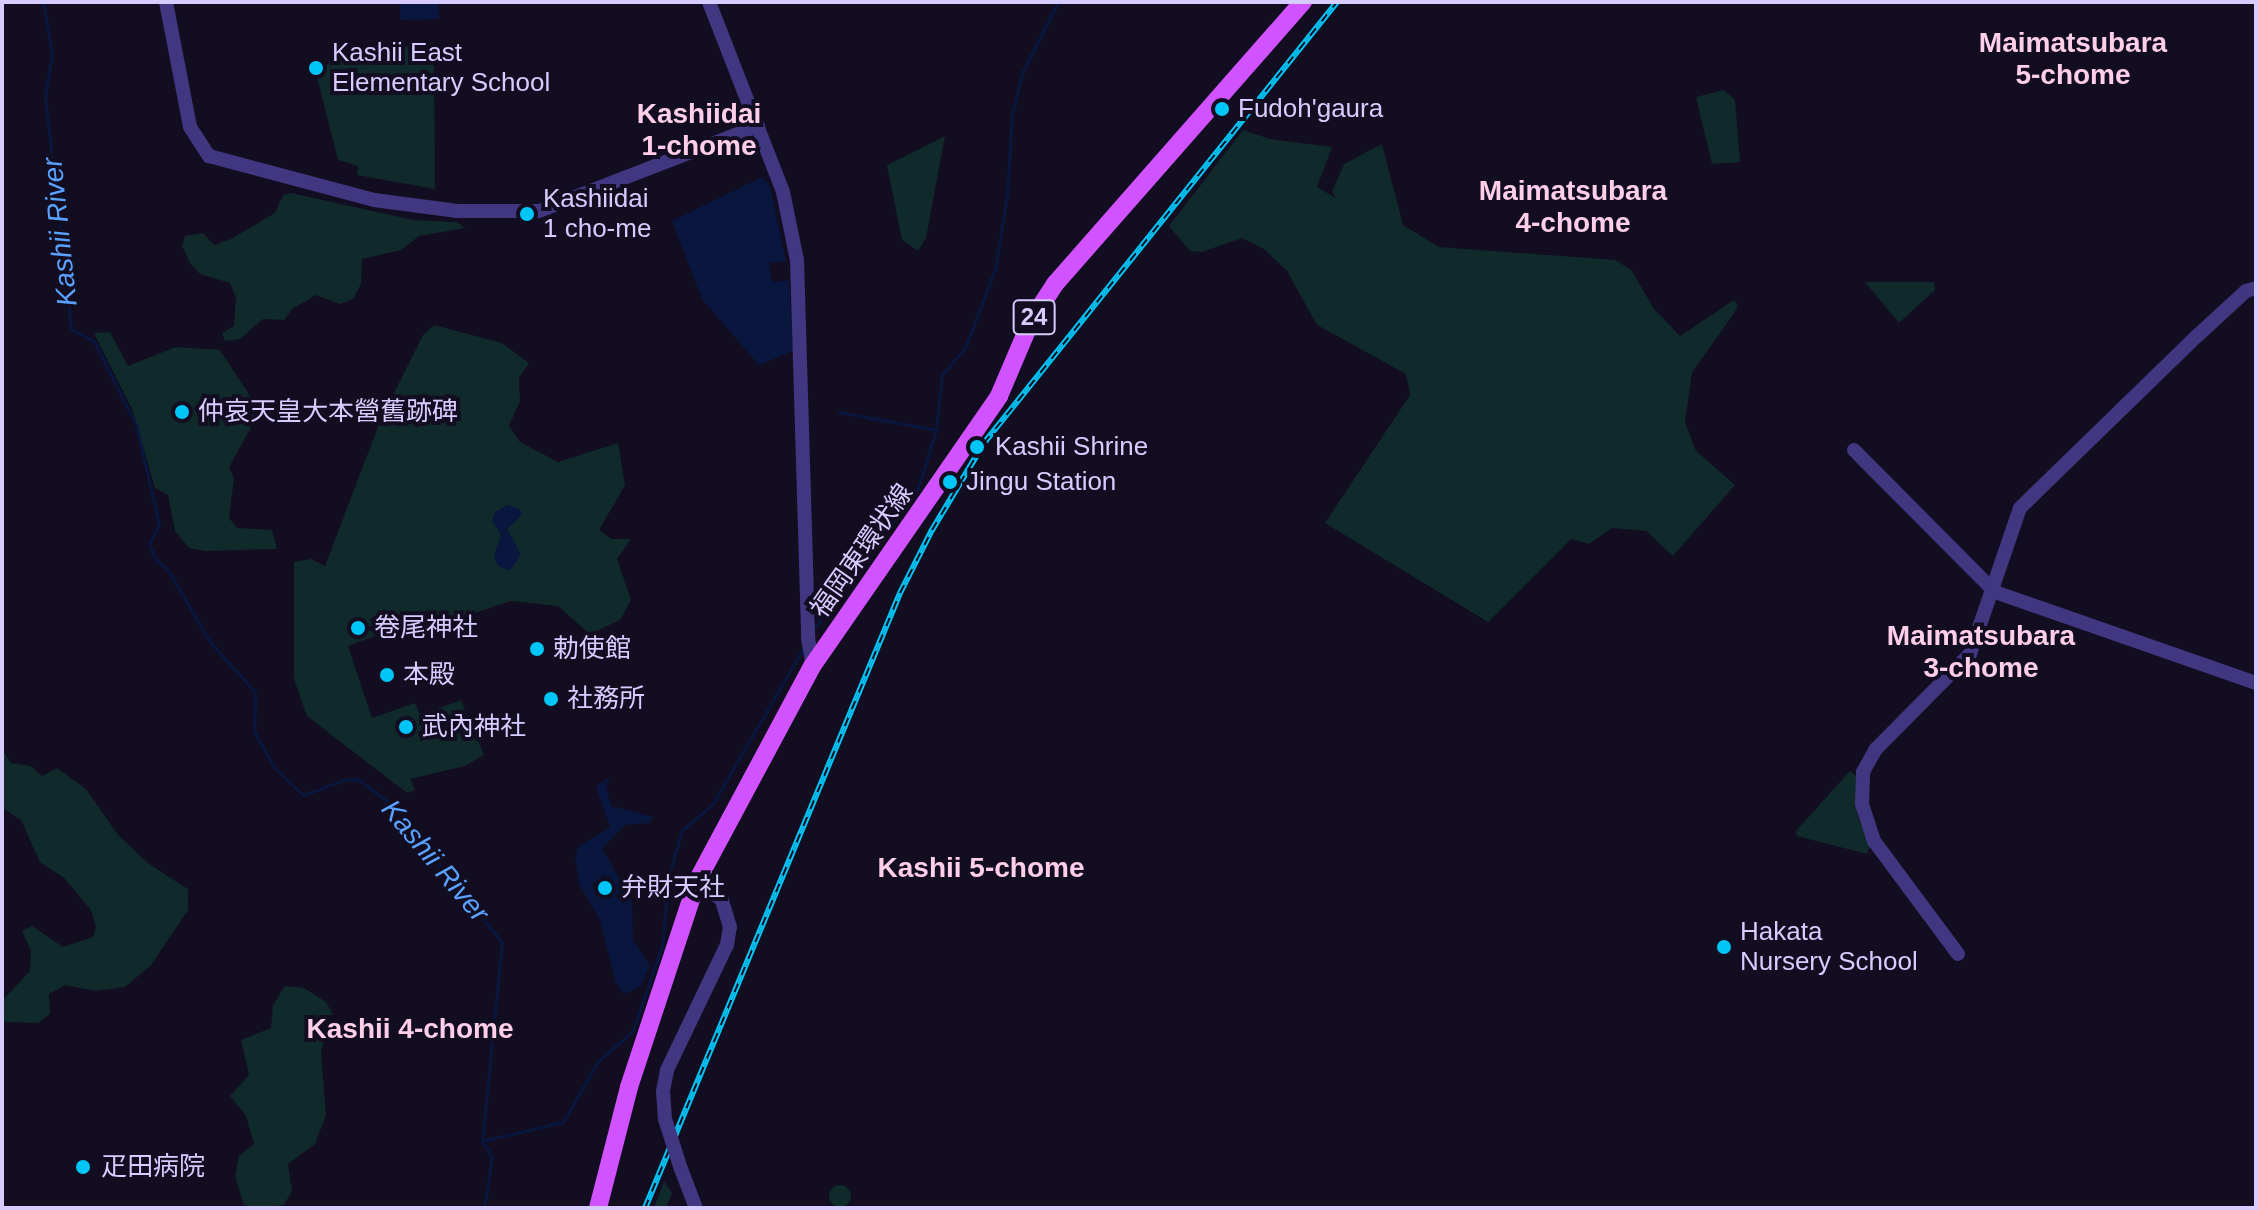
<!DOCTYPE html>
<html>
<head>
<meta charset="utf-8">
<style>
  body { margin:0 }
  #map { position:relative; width:2258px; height:1210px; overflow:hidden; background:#120d21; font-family:Helvetica,"Noto Sans JP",sans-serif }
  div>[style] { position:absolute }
  .green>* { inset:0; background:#10292b }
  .round { border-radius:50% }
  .water>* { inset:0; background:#09173e }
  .stream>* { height:3px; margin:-1.5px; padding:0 1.5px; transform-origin:1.5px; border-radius:1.5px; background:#09173e }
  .minor>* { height:14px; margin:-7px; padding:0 7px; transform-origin:7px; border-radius:7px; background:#413780 }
  .major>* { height:18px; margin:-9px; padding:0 9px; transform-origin:9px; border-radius:9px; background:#d053ff }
  .rail>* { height:6px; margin-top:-3px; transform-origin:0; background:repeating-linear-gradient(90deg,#120d21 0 9px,#00c6f7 0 18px); box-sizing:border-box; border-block:2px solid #00c6f7 }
  .minor-bridge>* { height:14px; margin:-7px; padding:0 7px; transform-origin:7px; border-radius:7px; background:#413780 }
  .dots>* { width:22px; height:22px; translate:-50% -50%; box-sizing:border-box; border:4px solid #120d21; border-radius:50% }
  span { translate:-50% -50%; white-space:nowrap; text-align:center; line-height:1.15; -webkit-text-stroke:8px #120d21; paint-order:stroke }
  .shield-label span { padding:2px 6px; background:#120d21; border:2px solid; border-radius:6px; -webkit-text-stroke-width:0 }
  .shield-label { font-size:24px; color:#d7ccff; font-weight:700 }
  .poi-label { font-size:26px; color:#d7ccff }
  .left { translate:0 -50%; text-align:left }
  .street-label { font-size:26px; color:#d7ccff }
  .neighbourhood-label { font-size:28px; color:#ffcee8; font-weight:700 }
  .water-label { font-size:28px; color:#5aa2ff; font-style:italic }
  .frame { position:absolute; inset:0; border:4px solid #d7ccff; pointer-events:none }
</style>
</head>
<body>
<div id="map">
  <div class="green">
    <div style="clip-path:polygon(434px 42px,435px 189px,357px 175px,358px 166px,338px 160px,317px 77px,332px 59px)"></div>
    <div style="clip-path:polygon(1724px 90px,1735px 100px,1740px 162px,1712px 164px,1696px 97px)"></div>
    <div style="clip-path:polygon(1243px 130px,1270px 139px,1332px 147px,1317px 187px,1336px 198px,1332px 192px,1344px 164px,1382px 144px,1403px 225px,1439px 247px,1616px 260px,1632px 271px,1654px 309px,1680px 336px,1734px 300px,1738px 305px,1733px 315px,1692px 372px,1685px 422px,1696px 451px,1735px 485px,1673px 556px,1646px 531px,1612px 528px,1589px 544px,1571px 539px,1488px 622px,1325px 523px,1410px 395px,1406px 374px,1317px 325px,1287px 271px,1264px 249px,1242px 238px,1202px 252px,1190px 251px,1169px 226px)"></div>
    <div style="clip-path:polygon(945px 136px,926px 238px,918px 251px,902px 240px,887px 165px)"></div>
    <div style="clip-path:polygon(291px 193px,413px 220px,457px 222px,465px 228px,419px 236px,401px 250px,362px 259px,361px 284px,353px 299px,340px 304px,316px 295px,292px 309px,284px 320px,263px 319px,240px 339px,225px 341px,222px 333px,234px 326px,236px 298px,230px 283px,200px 274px,190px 263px,182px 246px,185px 236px,203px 233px,214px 245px,231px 239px,275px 213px,283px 195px)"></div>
    <div style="clip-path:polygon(1865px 282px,1934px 282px,1935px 290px,1899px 323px)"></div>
    <div style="clip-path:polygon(434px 325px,502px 343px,529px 363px,519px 378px,520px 401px,509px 426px,520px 442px,558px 462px,618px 443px,625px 485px,599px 530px,612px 539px,631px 539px,617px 559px,631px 600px,620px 620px,590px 634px,558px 606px,511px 601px,447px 622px,432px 615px,348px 646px,372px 718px,415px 703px,420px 715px,461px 700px,484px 755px,465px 766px,410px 779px,415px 790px,407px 793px,307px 716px,294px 679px,294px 562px,311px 559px,325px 566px,381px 419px,423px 335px)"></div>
    <div style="clip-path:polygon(110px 332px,128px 366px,176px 347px,220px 350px,260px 411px,229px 467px,234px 479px,229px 518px,237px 528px,272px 530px,277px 549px,205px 551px,189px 548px,175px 531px,168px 495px,155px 488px,132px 409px,94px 333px)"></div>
    <div style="clip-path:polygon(2px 749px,11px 763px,31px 766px,42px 776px,57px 768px,86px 789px,118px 835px,149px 864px,188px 889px,188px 910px,151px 965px,125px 987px,95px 991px,65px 985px,49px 994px,50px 1014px,38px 1023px,5px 1022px,2px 1017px,2px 1001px,30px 971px,31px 951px,22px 931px,32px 926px,63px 947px,93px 937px,96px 927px,91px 910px,64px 878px,40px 862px,21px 820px,2px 808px)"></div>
    <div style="clip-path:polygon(1850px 771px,1856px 776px,1858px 818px,1871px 844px,1867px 854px,1797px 836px,1796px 831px)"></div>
    <div style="clip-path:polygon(285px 986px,304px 988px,326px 1002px,333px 1014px,321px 1051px,326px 1115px,315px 1144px,288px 1164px,292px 1191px,284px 1205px,257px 1208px,244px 1205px,235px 1176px,239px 1156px,254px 1144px,246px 1116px,230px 1096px,249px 1075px,241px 1040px,271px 1028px,273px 1005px)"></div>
    <div style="clip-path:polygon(664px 1181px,672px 1193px,666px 1208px,654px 1208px)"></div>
    <div class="round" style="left:829px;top:1185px;width:22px;height:22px"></div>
  </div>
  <div class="water">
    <div style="clip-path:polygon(400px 2px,438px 2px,439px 19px,400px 20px)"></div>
    <div style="clip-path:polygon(762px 177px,770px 186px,786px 261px,769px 263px,772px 282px,789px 280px,793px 351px,759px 365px,702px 299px,672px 221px)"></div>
    <div style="clip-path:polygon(508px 505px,520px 509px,522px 515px,507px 529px,521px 554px,510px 571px,498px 566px,494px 556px,501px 534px,492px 521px,495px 512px)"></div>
    <div style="clip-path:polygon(evenodd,611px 776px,606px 785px,611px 806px,653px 817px,650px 823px,625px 825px,602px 848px,632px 901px,633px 940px,650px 966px,640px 987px,624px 994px,616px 983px,600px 920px,579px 884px,575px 857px,578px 847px,610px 827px,596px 787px,611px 776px,604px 875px,615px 885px,601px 899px,592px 885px,604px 875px)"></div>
  </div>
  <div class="stream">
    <div style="left:43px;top:2px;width:53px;rotate:80.2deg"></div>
    <div style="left:52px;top:54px;width:43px;rotate:99.5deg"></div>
    <div style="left:45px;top:96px;width:234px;rotate:83.6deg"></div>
    <div style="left:71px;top:329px;width:26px;rotate:28deg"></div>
    <div style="left:94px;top:341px;width:94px;rotate:63.4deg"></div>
    <div style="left:136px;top:425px;width:102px;rotate:76.9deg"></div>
    <div style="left:159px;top:524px;width:22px;rotate:117deg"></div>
    <div style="left:149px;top:544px;width:16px;rotate:68deg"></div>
    <div style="left:155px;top:559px;width:17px;rotate:40deg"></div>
    <div style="left:168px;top:570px;width:83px;rotate:59.7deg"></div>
    <div style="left:210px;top:642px;width:67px;rotate:48deg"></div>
    <div style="left:255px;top:692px;width:39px;rotate:91deg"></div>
    <div style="left:254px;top:731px;width:41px;rotate:60.9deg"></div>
    <div style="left:274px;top:767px;width:40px;rotate:44deg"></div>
    <div style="left:303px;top:795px;width:47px;rotate:-20deg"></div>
    <div style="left:347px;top:779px;width:12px;rotate:5deg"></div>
    <div style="left:359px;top:780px;width:40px;rotate:37deg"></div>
    <div style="left:391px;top:804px;width:177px;rotate:51.2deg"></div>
    <div style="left:502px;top:942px;width:200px;rotate:95.7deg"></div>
    <div style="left:482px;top:1141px;width:19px;rotate:58deg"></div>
    <div style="left:492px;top:1157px;width:52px;rotate:98.9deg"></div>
    <div style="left:839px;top:412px;width:99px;rotate:10.5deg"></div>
    <div style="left:813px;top:630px;width:177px;rotate:-53.5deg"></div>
    <div style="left:918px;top:488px;width:61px;rotate:-72.8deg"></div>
    <div style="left:936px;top:430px;width:55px;rotate:-83.8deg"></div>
    <div style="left:942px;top:375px;width:35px;rotate:-50deg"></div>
    <div style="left:965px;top:348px;width:85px;rotate:-69.2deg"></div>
    <div style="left:995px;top:269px;width:75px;rotate:-80.8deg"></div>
    <div style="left:1007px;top:195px;width:81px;rotate:-86.5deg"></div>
    <div style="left:1012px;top:114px;width:44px;rotate:-75.7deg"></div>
    <div style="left:1023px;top:71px;width:77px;rotate:-63.1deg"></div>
    <div style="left:482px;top:1141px;width:83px;rotate:-13.2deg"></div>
    <div style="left:563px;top:1122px;width:70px;rotate:-60.2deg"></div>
    <div style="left:598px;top:1061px;width:45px;rotate:-40.5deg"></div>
    <div style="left:632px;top:1032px;width:91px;rotate:-70.8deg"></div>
    <div style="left:662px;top:946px;width:67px;rotate:-84.9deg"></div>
    <div style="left:668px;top:879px;width:51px;rotate:-74.1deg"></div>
    <div style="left:682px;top:830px;width:39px;rotate:-40deg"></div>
    <div style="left:712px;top:805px;width:183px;rotate:-59.8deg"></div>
  </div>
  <div class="minor">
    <div style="left:166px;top:2px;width:127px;rotate:79.1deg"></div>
    <div style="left:190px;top:127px;width:35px;rotate:57deg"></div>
    <div style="left:209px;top:156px;width:171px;rotate:14.9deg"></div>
    <div style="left:374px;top:200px;width:84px;rotate:7.5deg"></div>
    <div style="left:457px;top:211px;width:82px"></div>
    <div style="left:539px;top:211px;width:235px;rotate:-21.2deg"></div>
    <div style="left:709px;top:2px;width:204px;rotate:68.7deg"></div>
    <div style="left:783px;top:192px;width:69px;rotate:78.4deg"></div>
    <div style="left:797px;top:260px;width:378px;rotate:88.3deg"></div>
    <div style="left:808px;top:638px;width:27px;rotate:80deg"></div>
    <div style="left:1854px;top:450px;width:200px;rotate:45.2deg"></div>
    <div style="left:1995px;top:592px;width:276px;rotate:19.2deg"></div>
    <div style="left:1958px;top:954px;width:141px;rotate:-126.6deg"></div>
    <div style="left:1874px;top:841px;width:39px;rotate:-108deg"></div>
    <div style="left:1862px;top:804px;width:32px;rotate:-88deg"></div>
    <div style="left:1863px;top:772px;width:26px;rotate:-61deg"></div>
    <div style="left:1876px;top:749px;width:134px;rotate:-45.3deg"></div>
    <div style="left:1970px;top:654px;width:154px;rotate:-71.1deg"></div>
    <div style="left:2020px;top:508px;width:247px;rotate:-44.2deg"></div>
    <div style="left:2197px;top:336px;width:67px;rotate:-42.6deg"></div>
    <div style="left:2246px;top:291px;width:10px;rotate:-17deg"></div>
    <div style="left:663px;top:1091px;width:21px;rotate:-79deg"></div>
    <div style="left:667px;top:1070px;width:139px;rotate:-64.4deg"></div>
    <div style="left:727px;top:945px;width:18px;rotate:-81deg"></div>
    <div style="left:730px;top:927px;width:28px;rotate:-107deg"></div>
    <div style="left:722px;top:900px;width:31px;rotate:-143deg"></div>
    <div style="left:681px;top:1169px;width:42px;rotate:69deg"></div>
  </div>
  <div class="major">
    <div style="left:598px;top:1208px;width:125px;rotate:-75.6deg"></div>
    <div style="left:629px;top:1087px;width:217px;rotate:-71.7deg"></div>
    <div style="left:697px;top:881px;width:245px;rotate:-61.8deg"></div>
    <div style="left:813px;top:665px;width:327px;rotate:-55.3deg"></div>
    <div style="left:999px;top:396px;width:82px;rotate:-66.9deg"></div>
    <div style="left:1031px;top:321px;width:44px;rotate:-57deg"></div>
    <div style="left:1055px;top:284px;width:376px;rotate:-48.7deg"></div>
  </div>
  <div class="rail">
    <div style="left:645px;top:1208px;width:666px;rotate:-67.48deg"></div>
    <div style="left:900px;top:593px;width:71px;rotate:-63.1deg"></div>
    <div style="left:932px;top:530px;width:101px;rotate:-59.1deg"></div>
    <div style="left:984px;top:443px;width:565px;rotate:-51.32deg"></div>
  </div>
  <div class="minor-bridge">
    <div style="left:663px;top:1091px;width:28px;rotate:86deg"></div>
    <div style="left:665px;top:1119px;width:52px;rotate:72.3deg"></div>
  </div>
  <div class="dots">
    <div style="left:316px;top:68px;background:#00c6f7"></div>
    <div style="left:1222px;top:109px;background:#00c6f7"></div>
    <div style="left:527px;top:214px;background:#00c6f7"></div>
    <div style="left:182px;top:412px;background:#00c6f7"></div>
    <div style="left:977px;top:447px;background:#00c6f7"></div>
    <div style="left:950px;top:482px;background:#00c6f7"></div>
    <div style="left:358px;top:628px;background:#00c6f7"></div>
    <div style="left:537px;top:649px;background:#00c6f7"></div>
    <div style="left:387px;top:675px;background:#00c6f7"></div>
    <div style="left:551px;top:699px;background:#00c6f7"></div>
    <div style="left:406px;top:727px;background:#00c6f7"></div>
    <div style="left:605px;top:888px;background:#00c6f7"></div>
    <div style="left:1724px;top:947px;background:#00c6f7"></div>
    <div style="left:83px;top:1167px;background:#00c6f7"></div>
  </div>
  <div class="shield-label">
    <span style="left:1034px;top:317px">24</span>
  </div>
  <div class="poi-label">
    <span class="left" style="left:332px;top:68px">Kashii East<br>Elementary School</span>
    <span class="left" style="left:1238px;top:109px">Fudoh'gaura</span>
    <span class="left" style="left:543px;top:214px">Kashiidai<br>1 cho-me</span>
    <span class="left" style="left:198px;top:412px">仲哀天皇大本營舊跡碑</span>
    <span class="left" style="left:995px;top:447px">Kashii Shrine</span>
    <span class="left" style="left:966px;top:482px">Jingu Station</span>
    <span class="left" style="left:374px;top:628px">卷尾神社</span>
    <span class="left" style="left:553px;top:649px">勅使館</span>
    <span class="left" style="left:403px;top:675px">本殿</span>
    <span class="left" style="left:567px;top:699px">社務所</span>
    <span class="left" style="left:422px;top:727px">武內神社</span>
    <span class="left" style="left:621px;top:888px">弁財天社</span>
    <span class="left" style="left:1740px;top:947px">Hakata<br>Nursery School</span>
    <span class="left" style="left:101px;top:1167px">疋田病院</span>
  </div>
  <div class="street-label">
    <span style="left:862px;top:551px;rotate:-55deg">福岡東環状線</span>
  </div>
  <div class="neighbourhood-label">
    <span style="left:2073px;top:59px">Maimatsubara<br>5-chome</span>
    <span style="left:699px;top:130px">Kashiidai<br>1-chome</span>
    <span style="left:1573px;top:207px">Maimatsubara<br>4-chome</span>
    <span style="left:1981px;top:652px">Maimatsubara<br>3-chome</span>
    <span style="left:981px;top:868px">Kashii 5-chome</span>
    <span style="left:410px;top:1029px">Kashii 4-chome</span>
  </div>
  <div class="water-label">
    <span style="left:60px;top:232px;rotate:-96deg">Kashii River</span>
    <span style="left:435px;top:861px;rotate:50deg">Kashii River</span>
  </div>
  <div class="frame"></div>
</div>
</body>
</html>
